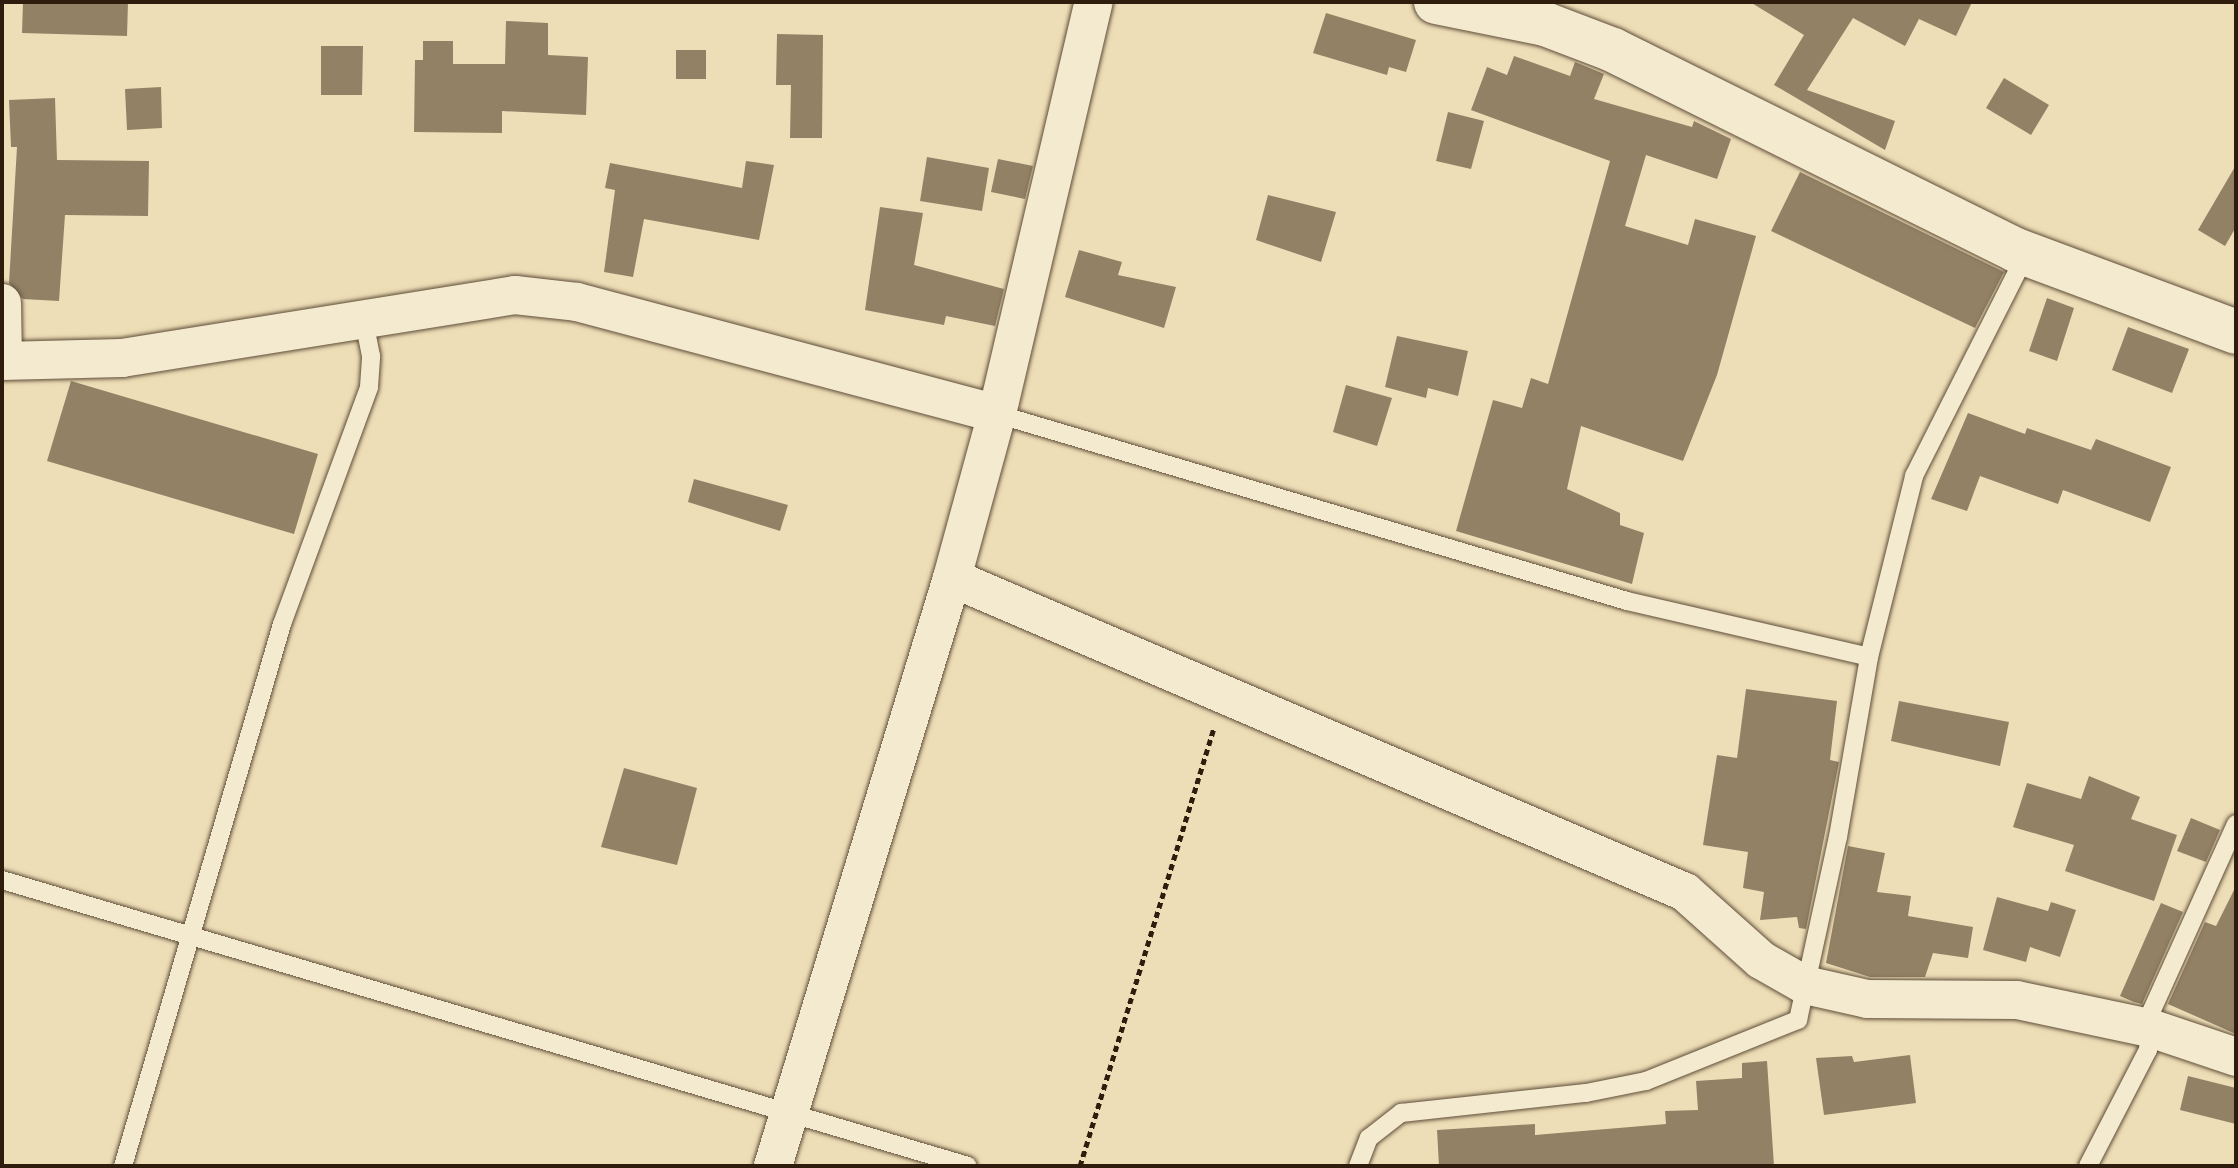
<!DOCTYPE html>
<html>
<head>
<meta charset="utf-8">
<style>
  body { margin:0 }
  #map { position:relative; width:2238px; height:1168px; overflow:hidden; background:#eedeb7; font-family:"IM FELL French Canon",serif }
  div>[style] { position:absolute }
  .building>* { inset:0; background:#928165 }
  .path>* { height:5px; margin-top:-2.5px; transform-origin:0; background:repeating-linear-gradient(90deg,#2e1d0d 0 6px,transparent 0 10px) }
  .roads { filter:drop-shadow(0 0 2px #5e4d38) drop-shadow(0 0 2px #5e4d38) }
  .service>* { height:18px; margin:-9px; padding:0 9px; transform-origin:9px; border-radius:9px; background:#f4ead0 }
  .minor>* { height:38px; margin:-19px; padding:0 19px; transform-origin:19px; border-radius:19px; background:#f4ead0 }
  .tertiary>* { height:44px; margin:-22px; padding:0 22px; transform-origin:22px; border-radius:22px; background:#f4ead0 }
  span { translate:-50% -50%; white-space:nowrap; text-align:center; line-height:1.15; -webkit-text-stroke:7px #f4ead0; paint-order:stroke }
  .frame { position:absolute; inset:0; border:4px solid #2e1d0d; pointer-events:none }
</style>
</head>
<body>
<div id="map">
  <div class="building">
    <div style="clip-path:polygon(23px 2px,128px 2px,127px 36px,22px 33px)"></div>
    <div style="clip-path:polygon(1750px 2px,1972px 2px,1956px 36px,1919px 19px,1905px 46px,1853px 18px,1807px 90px,1895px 121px,1885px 150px,1774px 85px,1804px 35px)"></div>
    <div style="clip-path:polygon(1326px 13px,1416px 40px,1406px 72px,1389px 67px,1387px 75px,1313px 53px)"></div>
    <div style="clip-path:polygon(506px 21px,548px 23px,548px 55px,588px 57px,586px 115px,502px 111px,502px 133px,414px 132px,415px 60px,423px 60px,423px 41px,453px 41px,453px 64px,505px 64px)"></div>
    <div style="clip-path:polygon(777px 34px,823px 35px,822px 138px,790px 138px,791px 85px,776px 85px)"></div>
    <div style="clip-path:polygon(321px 46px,363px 46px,362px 95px,321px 95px)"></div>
    <div style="clip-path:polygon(676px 50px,706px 50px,706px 79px,676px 79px)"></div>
    <div style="clip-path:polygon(1514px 56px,1570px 76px,1575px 62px,1604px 74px,1594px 99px,1692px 127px,1694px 121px,1731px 139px,1717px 179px,1646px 155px,1625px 226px,1688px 245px,1695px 219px,1756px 236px,1717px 375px,1683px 461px,1581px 426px,1567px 489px,1620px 513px,1620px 525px,1644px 533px,1632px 584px,1456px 531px,1493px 400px,1522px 408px,1531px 378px,1548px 384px,1610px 161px,1471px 110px,1487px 67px,1507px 75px)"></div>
    <div style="clip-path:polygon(2004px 78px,2049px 105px,2031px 135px,1986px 108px)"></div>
    <div style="clip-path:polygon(161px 87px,162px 128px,127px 130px,125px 89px)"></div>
    <div style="clip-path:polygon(55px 98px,57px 160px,149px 161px,148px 216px,65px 215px,59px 301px,23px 299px,9px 283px,17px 147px,11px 147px,9px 100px)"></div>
    <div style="clip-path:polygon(1448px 112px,1484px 121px,1471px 169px,1436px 161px)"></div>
    <div style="clip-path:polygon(927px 157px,989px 168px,982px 211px,920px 201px)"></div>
    <div style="clip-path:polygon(998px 159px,1033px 166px,1025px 199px,991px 192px)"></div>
    <div style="clip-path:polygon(746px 161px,774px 165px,759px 240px,644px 219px,633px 277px,604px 272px,615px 190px,605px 188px,610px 163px,742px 188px)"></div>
    <div style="clip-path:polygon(2236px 165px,2236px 227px,2225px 246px,2198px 230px)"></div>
    <div style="clip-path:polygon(1800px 172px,2004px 272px,1975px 328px,1771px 231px)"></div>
    <div style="clip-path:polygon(1268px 195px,1336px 212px,1321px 262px,1256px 240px)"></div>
    <div style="clip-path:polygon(880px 207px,923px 213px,914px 265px,1004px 289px,995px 326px,946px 316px,944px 325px,865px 310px)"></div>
    <div style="clip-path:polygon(1079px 250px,1122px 262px,1118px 275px,1176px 287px,1164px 328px,1065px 297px)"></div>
    <div style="clip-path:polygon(2047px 298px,2074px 308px,2057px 361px,2029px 351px)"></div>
    <div style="clip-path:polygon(2128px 327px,2189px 349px,2172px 393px,2112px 370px)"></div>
    <div style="clip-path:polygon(1397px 336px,1468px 351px,1458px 396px,1428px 388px,1426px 398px,1385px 387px)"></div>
    <div style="clip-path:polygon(71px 381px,318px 454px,294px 534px,47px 461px)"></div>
    <div style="clip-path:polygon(1346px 385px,1392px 398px,1377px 446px,1333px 432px)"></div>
    <div style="clip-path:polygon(1968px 413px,2025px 434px,2027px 428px,2091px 450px,2096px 439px,2171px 467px,2150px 522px,2063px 490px,2058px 504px,1980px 476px,1967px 511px,1931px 499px)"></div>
    <div style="clip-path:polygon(694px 479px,788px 505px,780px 531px,688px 502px)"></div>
    <div style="clip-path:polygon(1746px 689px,1837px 701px,1830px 760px,1839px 762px,1806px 929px,1799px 928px,1797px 917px,1760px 920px,1764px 892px,1743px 888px,1748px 852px,1703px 845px,1717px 755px,1737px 758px)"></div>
    <div style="clip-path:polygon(1899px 701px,2009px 722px,2000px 766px,1891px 741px)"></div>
    <div style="clip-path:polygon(624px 768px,697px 788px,677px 865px,601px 847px)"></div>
    <div style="clip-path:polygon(2089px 776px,2140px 797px,2131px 819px,2177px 835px,2154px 901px,2065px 871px,2074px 845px,2013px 827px,2027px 783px,2081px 799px)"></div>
    <div style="clip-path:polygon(2191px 818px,2220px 830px,2206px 862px,2177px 851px)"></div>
    <div style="clip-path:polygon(1848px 846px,1885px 853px,1877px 892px,1911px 896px,1908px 916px,1973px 927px,1968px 958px,1933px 953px,1925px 977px,1870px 977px,1826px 963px)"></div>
    <div style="clip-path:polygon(2236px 886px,2236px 1034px,2168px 1004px,2205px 922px,2216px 926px)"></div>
    <div style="clip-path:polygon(1997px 897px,2048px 911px,2051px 902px,2076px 910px,2060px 957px,2030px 947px,2026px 962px,1983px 950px)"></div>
    <div style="clip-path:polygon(2161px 903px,2183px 912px,2142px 1004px,2134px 1002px,2120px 996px)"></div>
    <div style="clip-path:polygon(1910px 1055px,1916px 1103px,1824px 1115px,1816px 1058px,1852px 1056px,1854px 1062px)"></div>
    <div style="clip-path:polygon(1767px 1061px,1774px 1166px,1439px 1166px,1437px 1130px,1535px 1124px,1535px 1135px,1666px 1124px,1665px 1111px,1698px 1110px,1696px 1081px,1742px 1078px,1742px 1063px)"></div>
    <div style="clip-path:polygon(2188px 1076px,2236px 1088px,2236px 1124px,2180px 1110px)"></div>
  </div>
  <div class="path">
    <div style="left:1080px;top:1166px;width:457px;rotate:-73deg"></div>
  </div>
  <div class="roads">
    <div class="service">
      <div style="left:997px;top:414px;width:657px;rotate:16.53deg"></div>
      <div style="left:1627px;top:601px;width:248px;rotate:13deg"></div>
      <div style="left:2px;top:880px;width:1007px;rotate:16.49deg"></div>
      <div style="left:123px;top:1166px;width:565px;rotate:-73.65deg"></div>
      <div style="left:282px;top:624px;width:252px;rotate:-69.8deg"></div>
      <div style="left:369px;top:387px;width:31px;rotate:-86deg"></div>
      <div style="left:371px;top:356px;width:41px;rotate:-101.3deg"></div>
      <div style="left:1358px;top:1166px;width:30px;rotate:-69deg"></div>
      <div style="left:1369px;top:1138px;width:41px;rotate:-38deg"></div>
      <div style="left:1401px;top:1113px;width:186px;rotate:-6.2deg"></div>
      <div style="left:1586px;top:1093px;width:61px;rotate:-11.3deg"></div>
      <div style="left:1646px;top:1081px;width:164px;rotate:-21.9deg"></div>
      <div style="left:1798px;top:1020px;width:187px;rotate:-77.7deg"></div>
      <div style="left:1838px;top:837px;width:183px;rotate:-80.2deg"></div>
      <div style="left:1869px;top:657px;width:187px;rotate:-76deg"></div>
      <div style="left:1914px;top:476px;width:249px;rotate:-63.2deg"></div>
      <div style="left:2088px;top:1166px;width:131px;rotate:-62.7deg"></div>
      <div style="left:2148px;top:1050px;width:40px;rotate:-84.3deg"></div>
      <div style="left:2152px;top:1010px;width:204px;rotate:-65.7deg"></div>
    </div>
    <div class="minor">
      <div style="left:2px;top:303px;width:57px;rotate:89deg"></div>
      <div style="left:2px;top:361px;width:120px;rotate:-1.4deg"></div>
      <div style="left:122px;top:358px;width:398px;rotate:-9.1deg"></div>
      <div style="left:515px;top:295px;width:62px;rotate:6.4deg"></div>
      <div style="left:577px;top:302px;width:435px;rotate:14.9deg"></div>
      <div style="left:952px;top:578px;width:797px;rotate:23.19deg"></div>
      <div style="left:1685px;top:892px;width:102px;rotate:41.8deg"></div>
      <div style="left:1761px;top:960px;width:51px;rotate:29.6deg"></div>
      <div style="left:1805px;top:985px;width:64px;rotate:12.7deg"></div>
      <div style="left:1867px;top:999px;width:150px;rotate:0.4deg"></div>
      <div style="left:2017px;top:1000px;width:136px;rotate:11.9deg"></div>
      <div style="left:2150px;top:1028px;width:91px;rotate:18.6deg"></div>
      <div style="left:773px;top:1166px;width:615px;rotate:-73.07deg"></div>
      <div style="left:952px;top:578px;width:170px;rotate:-74.7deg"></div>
      <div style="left:997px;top:414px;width:423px;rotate:-76.8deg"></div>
    </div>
    <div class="tertiary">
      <div style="left:1436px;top:2px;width:111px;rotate:11.4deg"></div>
      <div style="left:1545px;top:24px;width:73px;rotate:20.9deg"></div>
      <div style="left:1613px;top:50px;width:450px;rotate:26.4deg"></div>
      <div style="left:2016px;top:250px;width:235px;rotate:20.4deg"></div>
    </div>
  </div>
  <div class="frame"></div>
</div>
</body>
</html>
